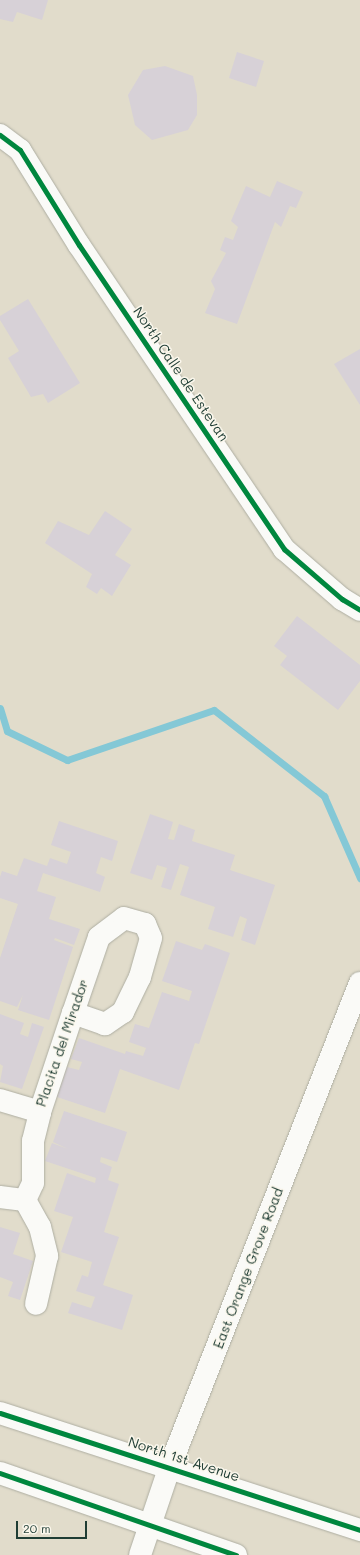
<!DOCTYPE html>
<html>
<head>
<meta charset="utf-8">
<style>
  body { margin:0 }
  #map { position:relative; width:360px; height:1555px; overflow:hidden; background:#e1dccb; font-family:Mali,sans-serif }
  div>[style] { position:absolute }
  .stream>* { height:7px; margin:-3.5px; padding:0 3.5px; transform-origin:3.5px; border-radius:3.5px; background:#84c8d6 }
  .building>* { inset:0; background:#d7d1d7 }
  .roads { filter:drop-shadow(0 0 1px #aeaea2) drop-shadow(0 0 1px #aeaea2) }
  .minor>* { height:22px; margin:-11px; padding:0 11px; transform-origin:11px; border-radius:11px; background:#fafaf7 }
  .major>* { height:22px; margin:-11px; padding:0 11px; transform-origin:11px; border-radius:11px; background:#fafaf7 }
  .cycleway>* { height:5px; margin:-2.5px; padding:0 2.5px; transform-origin:2.5px; border-radius:2.5px; background:#00873e }
  span { translate:-50% -50%; white-space:nowrap; text-align:center; line-height:1.15; -webkit-text-stroke:3px #fbf7ec; paint-order:stroke }
  .street-label { font-size:14px; color:#1f3d34 }
  .scale { position:absolute; left:16px; top:1521px; width:71px; height:18px; box-sizing:border-box; border:2px solid #1f3d34; border-top:0; padding-left:5px; font-size:12px; line-height:14px; white-space:nowrap; color:#1f3d34; -webkit-text-stroke:3px #fbf7ec; paint-order:stroke }
</style>
</head>
<body>
<div id="map">
  <div class="stream">
    <div style="left:0;top:708px;width:24px;rotate:73deg"></div>
    <div style="left:7px;top:731px;width:67px;rotate:25.8deg"></div>
    <div style="left:67px;top:760px;width:155px;rotate:-18.8deg"></div>
    <div style="left:214px;top:710px;width:140px;rotate:38deg"></div>
    <div style="left:324px;top:796px;width:90px;rotate:66.3deg"></div>
  </div>
  <div class="building">
    <div style="clip-path:polygon(0 0,48px 0,42px 20px,17px 12px,13px 22px,0 19px)"></div>
    <div style="clip-path:polygon(237px 52px,264px 61px,256px 87px,229px 78px)"></div>
    <div style="clip-path:polygon(165px 66px,193px 76px,197px 95px,197px 115px,188px 130px,152px 140px,135px 125px,128px 95px,143px 70px)"></div>
    <div style="clip-path:polygon(277px 181px,303px 192px,296px 208px,290px 206px,281px 227px,275px 222px,237px 324px,205px 313px,215px 289px,211px 281px,226px 253px,220px 250px,225px 237px,233px 240px,238px 227px,231px 221px,246px 186px,270px 197px)"></div>
    <div style="clip-path:polygon(28px 299px,80px 383px,48px 403px,43px 394px,31px 397px,8px 358px,19px 351px,0 320px,0 316px)"></div>
    <div style="clip-path:polygon(360px 349px,360px 405px,334px 364px)"></div>
    <div style="clip-path:polygon(105px 511px,132px 529px,115px 555px,131px 565px,112px 596px,101px 588px,97px 594px,86px 587px,92px 574px,45px 543px,58px 521px,89px 535px)"></div>
    <div style="clip-path:polygon(297px 616px,360px 665px,360px 681px,338px 710px,280px 665px,287px 656px,274px 646px)"></div>
    <div style="clip-path:polygon(150px 814px,173px 822px,168px 839px,174px 840px,179px 824px,195px 830px,192px 841px,235px 855px,230px 870px,275px 885px,255px 945px,241px 940px,247px 919px,240px 916px,233px 937px,208px 929px,215px 907px,180px 895px,189px 867px,180px 864px,171px 890px,161px 887px,167px 868px,157px 865px,152px 880px,130px 873px)"></div>
    <div style="clip-path:polygon(59px 821px,118px 841px,112px 861px,101px 857px,96px 873px,105px 877px,100px 892px,43px 873px,37px 891px,56px 897px,49px 919px,80px 929px,74px 945px,55px 938px,54px 940px,73px 947px,49px 1020px,18px 1010px,23px 995px,17px 1007px,0 1001px,0 958px,18px 904px,0 898px,0 877px,2px 871px,17px 876px,24px 858px,47px 866px,50px 858px,67px 864px,71px 852px,51px 845px)"></div>
    <div style="clip-path:polygon(176px 941px,202px 950px,205px 944px,230px 953px,199px 1044px,195px 1043px,179px 1090px,120px 1069px,105px 1113px,57px 1097px,67px 1067px,79px 1070px,82px 1062px,71px 1059px,79px 1038px,125px 1054px,126px 1051px,143px 1056px,146px 1048px,129px 1042px,135px 1024px,149px 1028px,162px 992px,189px 1001px,192px 991px,162px 981px)"></div>
    <div style="clip-path:polygon(0 1014px,24px 1023px,20px 1034px,28px 1037px,32px 1023px,44px 1027px,22px 1089px,0 1082px,3px 1066px,0 1064px)"></div>
    <div style="clip-path:polygon(64px 1111px,127px 1132px,117px 1162px,101px 1157px,100px 1162px,112px 1167px,108px 1180px,119px 1184px,104px 1232px,119px 1237px,103px 1285px,133px 1295px,122px 1330px,68px 1313px,72px 1302px,91px 1308px,95px 1297px,76px 1291px,82px 1275px,88px 1277px,92px 1262px,61px 1252px,73px 1217px,54px 1211px,67px 1173px,95px 1183px,96px 1178px,45px 1161px,52px 1143px,68px 1149px,53px 1142px)"></div>
    <div style="clip-path:polygon(0 1227px,20px 1233px,13px 1254px,33px 1261px,20px 1300px,8px 1296px,13px 1282px,0 1277px)"></div>
  </div>
  <div class="roads">
    <div class="minor">
      <div style="left:0;top:135px;width:25px;rotate:37deg"></div>
      <div style="left:20px;top:150px;width:112px;rotate:58.2deg"></div>
      <div style="left:79px;top:245px;width:367px;rotate:56deg"></div>
      <div style="left:284px;top:549px;width:77px;rotate:40.8deg"></div>
      <div style="left:342px;top:599px;width:21px;rotate:31deg"></div>
      <div style="left:0;top:1100px;width:42px;rotate:16.7deg"></div>
      <div style="left:40px;top:1112px;width:104px;rotate:-71.6deg"></div>
      <div style="left:73px;top:1013px;width:80px;rotate:-71.1deg"></div>
      <div style="left:99px;top:937px;width:31px;rotate:-37deg"></div>
      <div style="left:124px;top:918px;width:22px;rotate:16deg"></div>
      <div style="left:145px;top:924px;width:15px;rotate:67deg"></div>
      <div style="left:151px;top:938px;width:41px;rotate:105.8deg"></div>
      <div style="left:140px;top:977px;width:39px;rotate:116deg"></div>
      <div style="left:123px;top:1012px;width:22px;rotate:146deg"></div>
      <div style="left:105px;top:1024px;width:34px;rotate:-161deg"></div>
      <div style="left:0;top:1197px;width:25px;rotate:7deg"></div>
      <div style="left:25px;top:1200px;width:31px;rotate:61deg"></div>
      <div style="left:40px;top:1227px;width:30px;rotate:76deg"></div>
      <div style="left:47px;top:1256px;width:49px;rotate:102.9deg"></div>
      <div style="left:25px;top:1200px;width:19px;rotate:-65deg"></div>
      <div style="left:33px;top:1183px;width:42px;rotate:-90deg"></div>
      <div style="left:33px;top:1141px;width:30px;rotate:-76deg"></div>
    </div>
    <div class="major">
      <div style="left:0;top:1413px;width:379px;rotate:18deg"></div>
      <div style="left:0;top:1473px;width:250px;rotate:19.2deg"></div>
      <div style="left:140px;top:1555px;width:94px;rotate:-71.4deg"></div>
      <div style="left:170px;top:1466px;width:519px;rotate:-68.53deg"></div>
    </div>
  </div>
  <div class="cycleway">
    <div style="left:0;top:135px;width:25px;rotate:37deg"></div>
    <div style="left:20px;top:150px;width:112px;rotate:58.2deg"></div>
    <div style="left:79px;top:245px;width:367px;rotate:56deg"></div>
    <div style="left:284px;top:549px;width:77px;rotate:40.8deg"></div>
    <div style="left:342px;top:599px;width:21px;rotate:31deg"></div>
    <div style="left:0;top:1413px;width:379px;rotate:18deg"></div>
    <div style="left:0;top:1473px;width:250px;rotate:19.2deg"></div>
  </div>
  <div class="street-label">
    <span style="left:181px;top:374px;rotate:56deg">North Calle de Estevan</span>
    <span style="left:62px;top:1043px;rotate:-71deg">Placita del Mirador</span>
    <span style="left:248px;top:1268px;rotate:-69deg">East Orange Grove Road</span>
    <span style="left:184px;top:1459px;rotate:18deg">North 1st Avenue</span>
  </div>
  <div class="scale">20 m</div>
</div>
</body>
</html>
